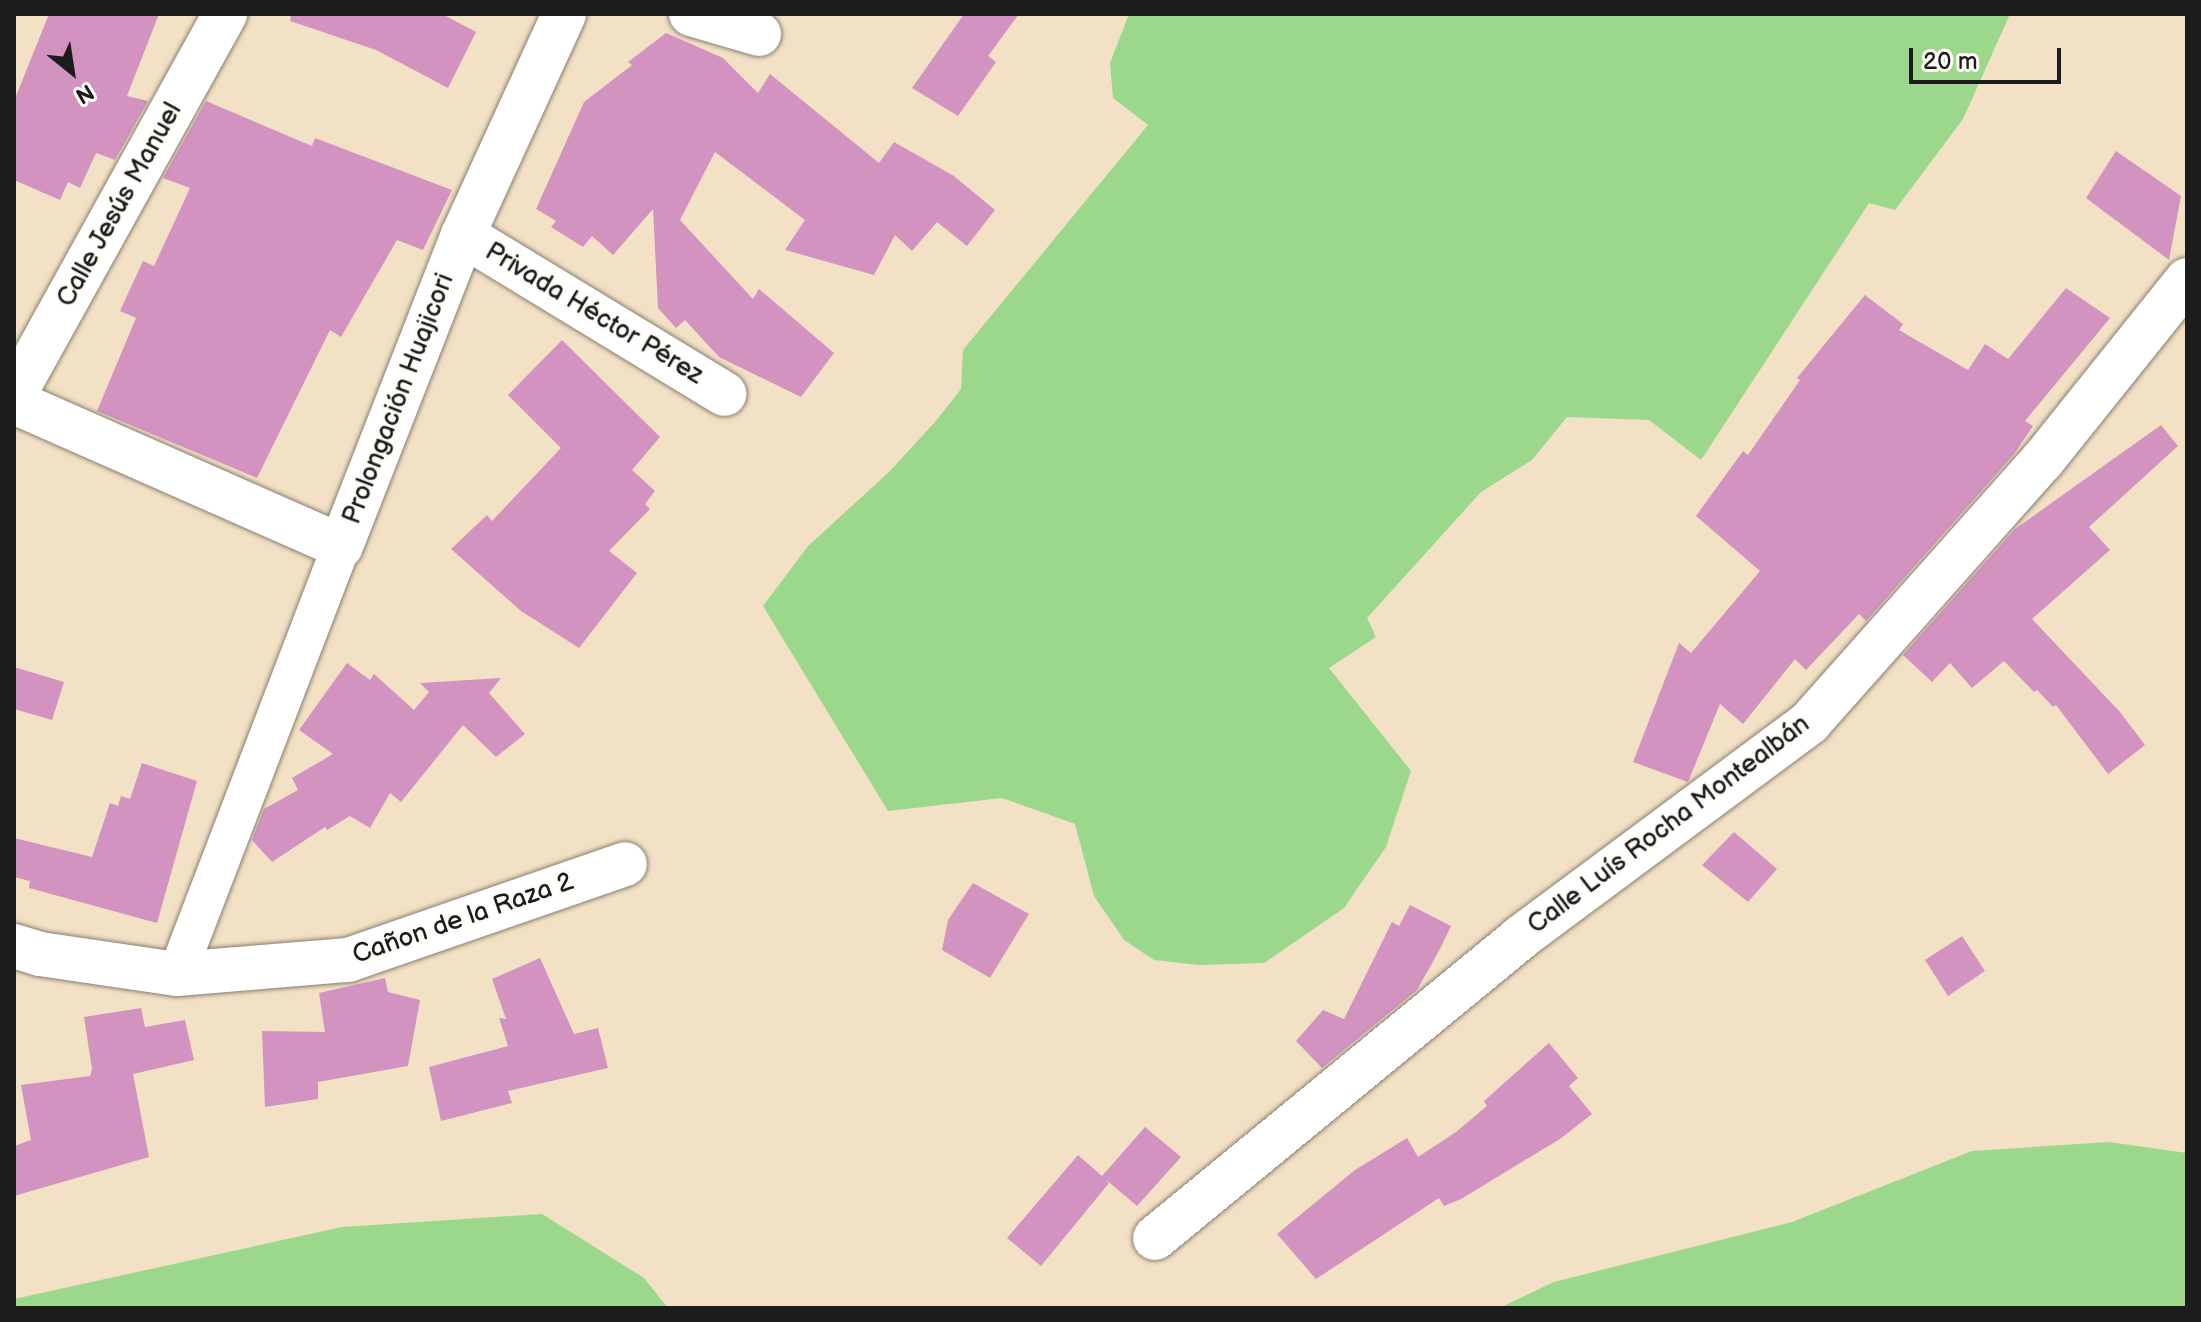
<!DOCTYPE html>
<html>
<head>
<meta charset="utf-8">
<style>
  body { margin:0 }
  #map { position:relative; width:2201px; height:1322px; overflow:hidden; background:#f3e1c5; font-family:"Balsamiq Sans",sans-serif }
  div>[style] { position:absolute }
  .green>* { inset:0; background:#9cd88c }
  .building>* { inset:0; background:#d393c1 }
  .roads { filter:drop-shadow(0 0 2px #887e70) drop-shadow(0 0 2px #887e70) }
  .pedestrian>* { height:38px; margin:-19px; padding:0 19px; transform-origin:19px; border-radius:19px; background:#fff }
  .minor>* { height:44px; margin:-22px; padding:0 22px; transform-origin:22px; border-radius:22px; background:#fff }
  span { translate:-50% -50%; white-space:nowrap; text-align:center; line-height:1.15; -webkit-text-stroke:6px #fdfcf7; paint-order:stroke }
  .street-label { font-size:26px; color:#1c1c1c }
  .frame { position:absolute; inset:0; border:16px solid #1c1c1c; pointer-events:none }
  .north { position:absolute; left:32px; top:32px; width:80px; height:80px; -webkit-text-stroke:6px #fdfcf7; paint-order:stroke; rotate:150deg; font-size:22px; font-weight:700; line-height:32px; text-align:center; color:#1c1c1c }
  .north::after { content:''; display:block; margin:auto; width:28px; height:36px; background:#1c1c1c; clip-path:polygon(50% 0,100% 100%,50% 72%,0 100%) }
  .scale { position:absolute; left:1909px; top:48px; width:152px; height:36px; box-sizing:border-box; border:4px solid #1c1c1c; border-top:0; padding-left:10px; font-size:24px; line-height:28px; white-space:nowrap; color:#1c1c1c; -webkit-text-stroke:6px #fdfcf7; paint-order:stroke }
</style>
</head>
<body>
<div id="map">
  <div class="green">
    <div style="clip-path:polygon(1129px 14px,2010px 14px,1963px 119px,1895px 210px,1869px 203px,1701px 460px,1649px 420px,1567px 417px,1532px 460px,1481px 492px,1367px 618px,1376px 637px,1329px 668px,1411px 771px,1386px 847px,1344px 908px,1264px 963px,1199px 965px,1154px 960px,1124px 940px,1094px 896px,1075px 824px,1002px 798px,888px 811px,763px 606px,808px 546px,889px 472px,935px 422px,961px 389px,963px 350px,1148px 125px,1113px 98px,1110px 63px)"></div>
    <div style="clip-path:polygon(2109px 1142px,2187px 1153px,2187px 1308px,1499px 1308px,1554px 1282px,1792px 1222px,1972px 1151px)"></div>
    <div style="clip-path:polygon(542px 1214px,644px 1278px,668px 1308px,14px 1308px,14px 1299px,342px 1227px)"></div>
  </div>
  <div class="building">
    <div style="clip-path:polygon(49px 14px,159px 14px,127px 96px,148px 101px,115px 160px,96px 153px,80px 188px,68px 182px,60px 200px,14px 180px,14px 101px)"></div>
    <div style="clip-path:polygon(291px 14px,442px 14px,476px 32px,448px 88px,376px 50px,290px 21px)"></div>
    <div style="clip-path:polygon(964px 14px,1019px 14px,988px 56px,996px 62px,958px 116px,912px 88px)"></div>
    <div style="clip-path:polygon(666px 33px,723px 58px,758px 93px,770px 74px,879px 163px,894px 142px,954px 176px,995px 210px,967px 246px,937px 222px,912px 251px,895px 235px,874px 275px,785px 250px,805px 220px,715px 152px,680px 220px,753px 299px,759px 289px,834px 353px,801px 397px,719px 357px,685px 320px,676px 328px,658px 308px,653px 209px,613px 255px,592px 236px,583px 247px,551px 227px,556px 221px,536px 209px,584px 102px,632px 65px,628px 62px)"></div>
    <div style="clip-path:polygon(206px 101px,312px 146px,315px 138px,452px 190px,423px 250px,397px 240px,341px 337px,330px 330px,257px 478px,97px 411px,136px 318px,120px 311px,143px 261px,154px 266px,190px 188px,163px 178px)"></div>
    <div style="clip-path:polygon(2116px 151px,2181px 196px,2169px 260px,2086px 198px)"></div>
    <div style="clip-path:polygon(2066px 288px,2110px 318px,2025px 421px,2033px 426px,2014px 454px,1866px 621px,1859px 614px,1806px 670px,1795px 659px,1743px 724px,1720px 704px,1688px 782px,1633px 762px,1679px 643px,1691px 653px,1760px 571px,1696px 516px,1743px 451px,1748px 455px,1800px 380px,1797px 378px,1865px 295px,1903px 324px,1899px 330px,1968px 370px,1985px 344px,2008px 359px)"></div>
    <div style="clip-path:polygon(562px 340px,660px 437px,632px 470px,655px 491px,645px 504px,650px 509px,609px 551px,637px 573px,579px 648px,521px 611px,451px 549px,487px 515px,492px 521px,561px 448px,508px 395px)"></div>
    <div style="clip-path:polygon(2161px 425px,2178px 446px,2089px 527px,2110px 550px,2032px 619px,2120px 712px,2145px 745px,2108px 774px,2056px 705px,2053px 707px,2037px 690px,2034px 692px,2004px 661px,1972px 688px,1950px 663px,1932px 682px,1903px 655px,2015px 529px)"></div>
    <div style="clip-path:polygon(347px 663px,370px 680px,374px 674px,414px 710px,429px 692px,420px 683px,501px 678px,489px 693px,525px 734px,496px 757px,463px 725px,401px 802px,390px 793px,370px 828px,350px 816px,327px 830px,325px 827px,272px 862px,252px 840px,264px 809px,298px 790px,292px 778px,333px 754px,299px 730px)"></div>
    <div style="clip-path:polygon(14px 667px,64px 682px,52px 720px,14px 709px)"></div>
    <div style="clip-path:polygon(142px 763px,197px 781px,157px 923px,29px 888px,30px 881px,14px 877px,14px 838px,92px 857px,110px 803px,118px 806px,121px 796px,130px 799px)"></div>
    <div style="clip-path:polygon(1734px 832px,1777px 869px,1748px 902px,1702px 865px)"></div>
    <div style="clip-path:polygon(973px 883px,1029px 914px,990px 978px,942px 950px,948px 920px)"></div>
    <div style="clip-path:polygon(1410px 905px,1451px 926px,1440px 949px,1417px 990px,1322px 1068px,1296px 1041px,1323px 1010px,1344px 1019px,1392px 922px,1399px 926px)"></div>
    <div style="clip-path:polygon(1962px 936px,1985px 971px,1948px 996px,1925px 960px)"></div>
    <div style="clip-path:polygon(540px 958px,574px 1034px,598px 1028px,608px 1068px,508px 1091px,512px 1103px,441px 1121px,429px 1067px,508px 1046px,499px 1018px,506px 1019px,492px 979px)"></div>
    <div style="clip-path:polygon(385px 978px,388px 992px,420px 1000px,408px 1066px,318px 1082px,318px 1099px,265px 1107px,262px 1031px,325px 1032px,319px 993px)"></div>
    <div style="clip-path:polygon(141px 1008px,145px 1027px,185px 1020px,194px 1060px,133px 1074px,149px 1157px,14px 1196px,14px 1146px,31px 1140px,21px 1085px,90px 1076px,92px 1069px,84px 1017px)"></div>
    <div style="clip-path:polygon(1549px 1043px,1578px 1078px,1569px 1086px,1592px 1114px,1560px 1139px,1461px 1199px,1444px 1206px,1439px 1198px,1316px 1279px,1277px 1234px,1355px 1170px,1407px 1138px,1418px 1157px,1456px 1132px,1487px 1106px,1484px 1101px)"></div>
    <div style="clip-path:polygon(1145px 1127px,1181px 1157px,1137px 1206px,1104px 1178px,1109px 1183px,1041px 1266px,1007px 1238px,1078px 1155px,1102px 1176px)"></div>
  </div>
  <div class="roads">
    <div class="pedestrian">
      <div style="left:177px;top:974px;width:458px;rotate:-69deg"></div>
    </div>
    <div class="minor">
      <div style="left:691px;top:14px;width:71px;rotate:16.4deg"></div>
      <div style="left:463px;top:235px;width:306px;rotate:31.3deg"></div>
      <div style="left:14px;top:395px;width:436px;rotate:-61deg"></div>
      <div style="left:14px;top:402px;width:357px;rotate:23.8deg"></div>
      <div style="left:341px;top:546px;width:334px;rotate:-68.6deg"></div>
      <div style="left:463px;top:235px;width:243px;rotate:-65.4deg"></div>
      <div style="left:14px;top:946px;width:27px;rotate:17deg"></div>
      <div style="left:40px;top:954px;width:138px;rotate:8.3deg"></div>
      <div style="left:177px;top:974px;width:172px;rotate:-4.7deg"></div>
      <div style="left:348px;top:960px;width:293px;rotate:-19.1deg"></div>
      <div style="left:1155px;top:1238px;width:474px;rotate:-39.4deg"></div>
      <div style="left:1521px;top:937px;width:360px;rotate:-36.6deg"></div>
      <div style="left:1810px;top:722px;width:349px;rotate:-48.4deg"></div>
      <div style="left:2042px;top:461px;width:232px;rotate:-51.3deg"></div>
    </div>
  </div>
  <div class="street-label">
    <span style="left:120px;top:205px;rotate:-61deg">Calle Jesús Manuel</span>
    <span style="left:594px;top:314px;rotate:31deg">Privada Héctor Pérez</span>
    <span style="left:399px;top:399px;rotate:-69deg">Prolongación Huajicori</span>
    <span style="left:1669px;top:825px;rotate:-37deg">Calle Luís Rocha Montealbán</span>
    <span style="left:463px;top:919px;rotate:-19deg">Cañon de la Raza 2</span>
  </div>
  <div class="frame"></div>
  <div class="north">N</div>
  <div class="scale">20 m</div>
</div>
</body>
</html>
